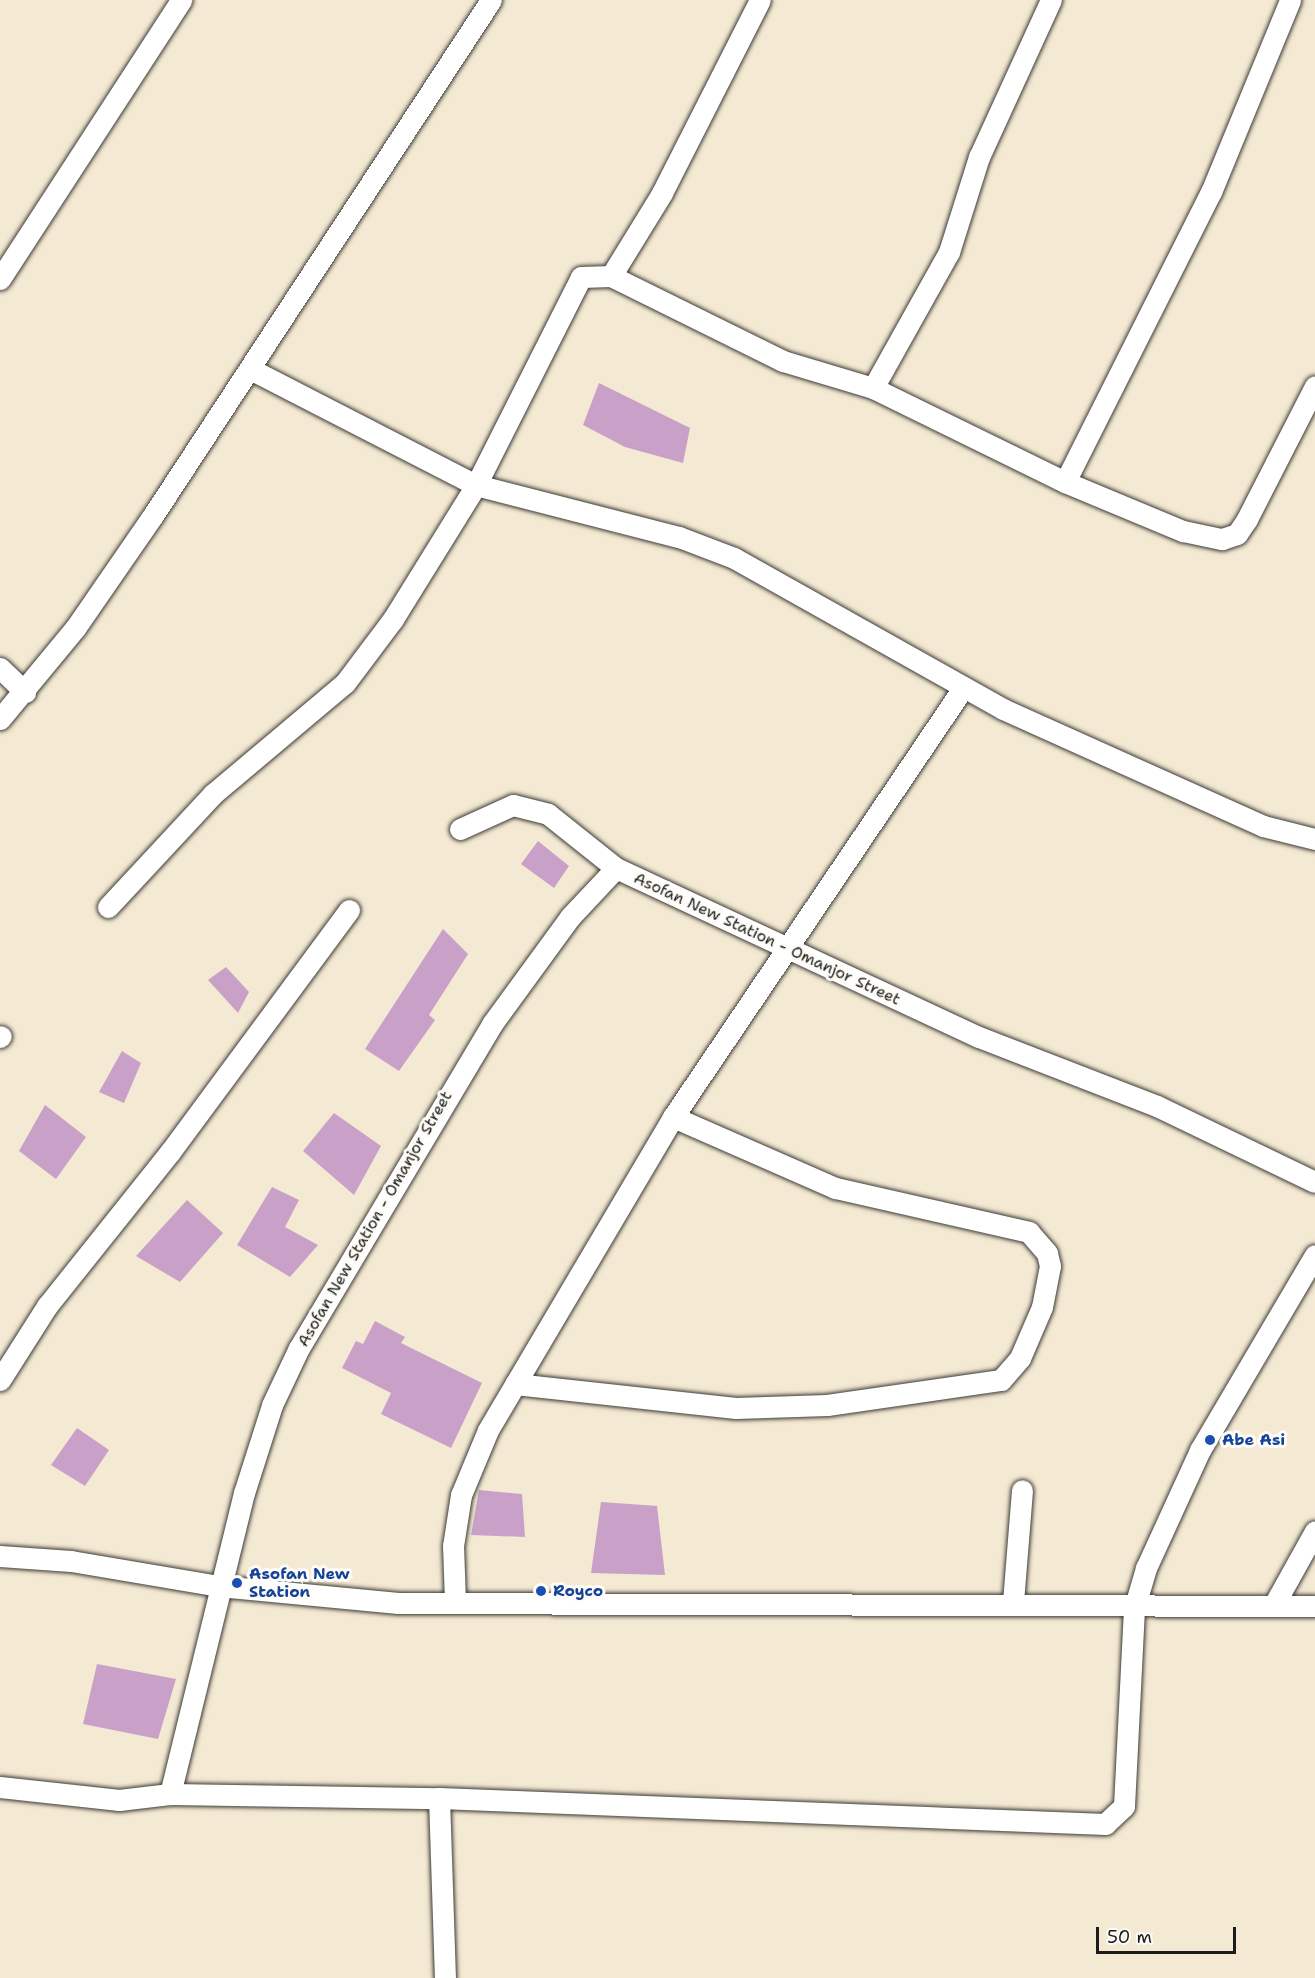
<!DOCTYPE html>
<html>
<head>
<meta charset="utf-8">
<style>
  body { margin:0 }
  #map { position:relative; width:1315px; height:1978px; overflow:hidden; background:#f4e9d2; font-family:"Shantell Sans",sans-serif }
  div>[style] { position:absolute }
  .building>* { inset:0; background:#c9a1c8 }
  .roads { filter:drop-shadow(0 0 2px #3c3b37) drop-shadow(0 0 2px #3c3b37) }
  .minor>* { height:21px; margin:-10.5px; padding:0 10.5px; transform-origin:10.5px; border-radius:10.5px; background:#fff }
  .dots>* { width:16px; height:16px; translate:-50% -50%; box-sizing:border-box; border:3px solid #fdfcf7; border-radius:50% }
  span { translate:-50% -50%; white-space:nowrap; text-align:center; line-height:1.15; -webkit-text-stroke:6px #fdfcf7; paint-order:stroke }
  .street-label { font-size:16px; color:#1c1c1c }
  .transit-label { font-size:16px; color:#164399; font-weight:700 }
  .left { translate:0 -50%; text-align:left }
  .scale { position:absolute; left:1096px; top:1927px; width:140px; height:27px; box-sizing:border-box; border:3px solid #1c1c1c; border-top:0; padding-left:8px; font-size:18px; line-height:21px; white-space:nowrap; color:#1c1c1c; -webkit-text-stroke:4px #fdfcf7; paint-order:stroke }
</style>
</head>
<body>
<div id="map">
  <div class="building">
    <div style="clip-path:polygon(599px 383px,690px 428px,683px 463px,625px 447px,583px 425px)"></div>
    <div style="clip-path:polygon(538px 841px,569px 866px,554px 888px,521px 864px)"></div>
    <div style="clip-path:polygon(443px 929px,468px 954px,429px 1015px,435px 1020px,399px 1071px,365px 1049px)"></div>
    <div style="clip-path:polygon(226px 967px,249px 992px,238px 1013px,208px 980px)"></div>
    <div style="clip-path:polygon(122px 1051px,141px 1063px,124px 1103px,99px 1092px)"></div>
    <div style="clip-path:polygon(45px 1105px,86px 1137px,56px 1179px,19px 1151px)"></div>
    <div style="clip-path:polygon(334px 1113px,381px 1146px,354px 1195px,303px 1151px)"></div>
    <div style="clip-path:polygon(272px 1187px,299px 1200px,285px 1227px,318px 1245px,290px 1277px,237px 1245px)"></div>
    <div style="clip-path:polygon(187px 1200px,223px 1233px,180px 1282px,136px 1256px)"></div>
    <div style="clip-path:polygon(375px 1321px,405px 1337px,401px 1343px,482px 1383px,451px 1448px,381px 1414px,391px 1393px,342px 1368px,356px 1341px,363px 1344px)"></div>
    <div style="clip-path:polygon(77px 1428px,109px 1450px,85px 1486px,51px 1465px)"></div>
    <div style="clip-path:polygon(479px 1490px,522px 1494px,525px 1537px,471px 1535px)"></div>
    <div style="clip-path:polygon(601px 1502px,657px 1506px,665px 1575px,591px 1573px)"></div>
    <div style="clip-path:polygon(97px 1664px,176px 1679px,158px 1739px,83px 1724px)"></div>
  </div>
  <div class="roads">
    <div class="minor">
      <div style="left:611px;top:276px;width:97px;rotate:-58.4deg"></div>
      <div style="left:662px;top:193px;width:216px;rotate:-63.1deg"></div>
      <div style="left:0;top:279px;width:333px;rotate:-57deg"></div>
      <div style="left:252px;top:370px;width:252px;rotate:27.2deg"></div>
      <div style="left:476px;top:485px;width:210px;rotate:14.4deg"></div>
      <div style="left:679px;top:537px;width:59px;rotate:20.9deg"></div>
      <div style="left:734px;top:558px;width:308px;rotate:29.3deg"></div>
      <div style="left:1003px;top:709px;width:285px;rotate:24.2deg"></div>
      <div style="left:1263px;top:826px;width:54px;rotate:14deg"></div>
      <div style="left:873px;top:388px;width:156px;rotate:-60.8deg"></div>
      <div style="left:949px;top:252px;width:100px;rotate:-72.5deg"></div>
      <div style="left:979px;top:157px;width:173px;rotate:-65.4deg"></div>
      <div style="left:1065px;top:482px;width:325px;rotate:-63.3deg"></div>
      <div style="left:1211px;top:192px;width:208px;rotate:-67.6deg"></div>
      <div style="left:0;top:668px;width:35px;rotate:44deg"></div>
      <div style="left:0;top:719px;width:119px;rotate:-50.4deg"></div>
      <div style="left:76px;top:627px;width:134px;rotate:-55.4deg"></div>
      <div style="left:152px;top:517px;width:618px;rotate:-56.75deg"></div>
      <div style="left:460px;top:829px;width:58px;rotate:-24.4deg"></div>
      <div style="left:513px;top:805px;width:36px;rotate:14deg"></div>
      <div style="left:548px;top:814px;width:87px;rotate:38.5deg"></div>
      <div style="left:108px;top:907px;width:154px;rotate:-47.1deg"></div>
      <div style="left:213px;top:794px;width:172px;rotate:-40.1deg"></div>
      <div style="left:345px;top:683px;width:80px;rotate:-53.1deg"></div>
      <div style="left:393px;top:619px;width:158px;rotate:-58.2deg"></div>
      <div style="left:476px;top:485px;width:233px;rotate:-63.2deg"></div>
      <div style="left:581px;top:277px;width:30px;rotate:-2deg"></div>
      <div style="left:611px;top:276px;width:192px;rotate:26.3deg"></div>
      <div style="left:783px;top:361px;width:94px;rotate:16.7deg"></div>
      <div style="left:873px;top:388px;width:214px;rotate:26.1deg"></div>
      <div style="left:1065px;top:482px;width:128px;rotate:22.6deg"></div>
      <div style="left:1183px;top:531px;width:40px;rotate:12deg"></div>
      <div style="left:1222px;top:539px;width:16px;rotate:-18deg"></div>
      <div style="left:1237px;top:534px;width:18px;rotate:-56deg"></div>
      <div style="left:1247px;top:519px;width:149px;rotate:-62.9deg"></div>
      <div style="left:0;top:1037px;width:1px;rotate:-45deg"></div>
      <div style="left:0;top:1380px;width:88px;rotate:-57.6deg"></div>
      <div style="left:47px;top:1306px;width:197px;rotate:-51.4deg"></div>
      <div style="left:170px;top:1152px;width:301px;rotate:-53.5deg"></div>
      <div style="left:515px;top:1384px;width:222px;rotate:6.2deg"></div>
      <div style="left:736px;top:1408px;width:91px;rotate:-1.9deg"></div>
      <div style="left:827px;top:1405px;width:176px;rotate:-8.2deg"></div>
      <div style="left:1001px;top:1380px;width:29px;rotate:-49deg"></div>
      <div style="left:1020px;top:1358px;width:56px;rotate:-66.7deg"></div>
      <div style="left:1042px;top:1307px;width:42px;rotate:-79deg"></div>
      <div style="left:1050px;top:1266px;width:13px;rotate:-103deg"></div>
      <div style="left:1047px;top:1253px;width:28px;rotate:-131deg"></div>
      <div style="left:1029px;top:1232px;width:199px;rotate:-167.2deg"></div>
      <div style="left:835px;top:1188px;width:177px;rotate:-156.3deg"></div>
      <div style="left:0;top:1556px;width:71px;rotate:4deg"></div>
      <div style="left:71px;top:1561px;width:150px;rotate:9.6deg"></div>
      <div style="left:219px;top:1586px;width:180px;rotate:5.4deg"></div>
      <div style="left:398px;top:1603px;width:917px;rotate:0.19deg"></div>
      <div style="left:455px;top:1602px;width:56px;rotate:-92deg"></div>
      <div style="left:453px;top:1546px;width:52px;rotate:-81.1deg"></div>
      <div style="left:461px;top:1495px;width:70px;rotate:-67.4deg"></div>
      <div style="left:488px;top:1430px;width:364px;rotate:-59.4deg"></div>
      <div style="left:673px;top:1117px;width:518px;rotate:-55.94deg"></div>
      <div style="left:1013px;top:1602px;width:112px;rotate:-85.4deg"></div>
      <div style="left:1275px;top:1603px;width:82px;rotate:-60.9deg"></div>
      <div style="left:0;top:1787px;width:120px;rotate:6.2deg"></div>
      <div style="left:119px;top:1800px;width:51px;rotate:-6.7deg"></div>
      <div style="left:170px;top:1794px;width:269px;rotate:0.9deg"></div>
      <div style="left:439px;top:1798px;width:667px;rotate:2.24deg"></div>
      <div style="left:1105px;top:1824px;width:26px;rotate:-43deg"></div>
      <div style="left:1124px;top:1806px;width:197px;rotate:-87.1deg"></div>
      <div style="left:1134px;top:1609px;width:43px;rotate:-73.7deg"></div>
      <div style="left:1146px;top:1568px;width:130px;rotate:-65.4deg"></div>
      <div style="left:1200px;top:1450px;width:226px;rotate:-59.5deg"></div>
      <div style="left:170px;top:1794px;width:310px;rotate:-76.2deg"></div>
      <div style="left:244px;top:1493px;width:92px;rotate:-72.3deg"></div>
      <div style="left:272px;top:1405px;width:63px;rotate:-64.7deg"></div>
      <div style="left:299px;top:1348px;width:377px;rotate:-59.2deg"></div>
      <div style="left:492px;top:1024px;width:132px;rotate:-53.9deg"></div>
      <div style="left:570px;top:917px;width:67px;rotate:-46.8deg"></div>
      <div style="left:616px;top:868px;width:400px;rotate:25deg"></div>
      <div style="left:979px;top:1037px;width:191px;rotate:21.2deg"></div>
      <div style="left:1157px;top:1106px;width:175px;rotate:25.7deg"></div>
      <div style="left:439px;top:1798px;width:180px;rotate:88.1deg"></div>
    </div>
  </div>
  <div class="dots">
    <div style="left:1210px;top:1440px;background:#1a4fb4"></div>
    <div style="left:237px;top:1583px;background:#1a4fb4"></div>
    <div style="left:541px;top:1591px;background:#1a4fb4"></div>
  </div>
  <div class="street-label">
    <span style="left:767px;top:939px;rotate:25deg">Asofan New Station - Omanjor Street</span>
    <span style="left:375px;top:1219px;rotate:-60deg">Asofan New Station - Omanjor Street</span>
  </div>
  <div class="transit-label">
    <span class="left" style="left:1222px;top:1440px">Abe Asi</span>
    <span class="left" style="left:249px;top:1583px">Asofan New<br>Station</span>
    <span class="left" style="left:553px;top:1591px">Royco</span>
  </div>
  <div class="scale">50 m</div>
</div>
</body>
</html>
